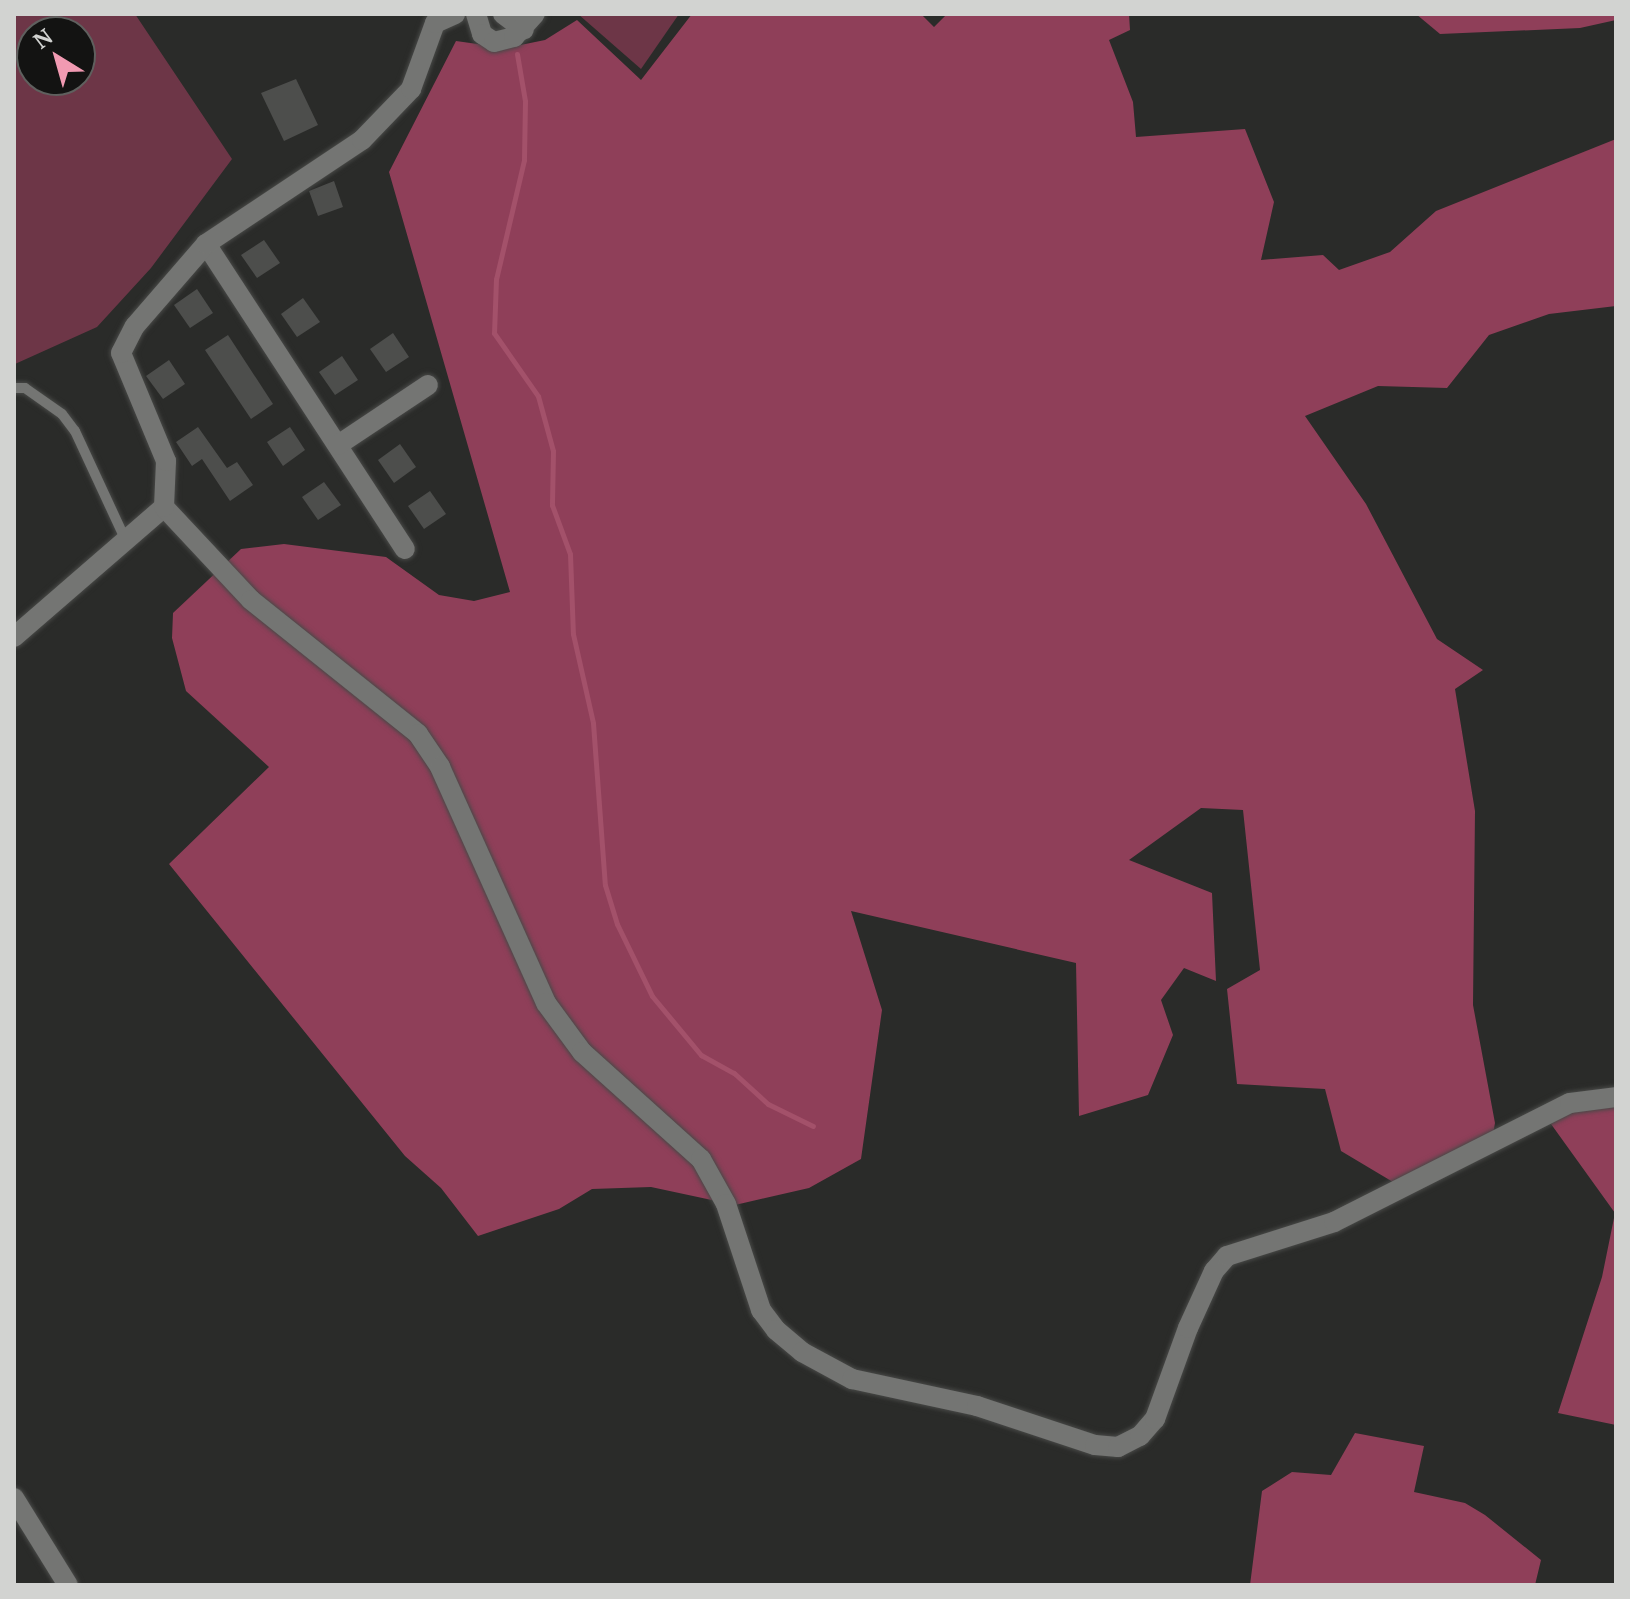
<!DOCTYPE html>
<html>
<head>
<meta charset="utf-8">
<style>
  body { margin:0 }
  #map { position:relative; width:1630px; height:1599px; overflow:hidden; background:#2a2b29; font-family:"PT Serif",serif }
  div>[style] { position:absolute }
  .green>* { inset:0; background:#6d3647 }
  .forest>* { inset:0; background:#8f3f59 }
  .stream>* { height:5px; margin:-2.5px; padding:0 2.5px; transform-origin:2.5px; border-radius:2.5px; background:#a3516a }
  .building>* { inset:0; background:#4d4e4c }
  .roads { filter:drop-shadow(0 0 2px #484947) drop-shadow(0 0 2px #484947) }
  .lane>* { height:10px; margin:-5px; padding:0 5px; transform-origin:5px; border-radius:5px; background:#747573 }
  .street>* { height:20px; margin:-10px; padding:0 10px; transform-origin:10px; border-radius:10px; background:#747573 }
  .secondary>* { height:20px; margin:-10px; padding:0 10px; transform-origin:10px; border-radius:10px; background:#747573 }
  span { translate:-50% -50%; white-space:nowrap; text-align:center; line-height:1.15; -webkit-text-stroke:6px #131312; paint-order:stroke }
  .frame { position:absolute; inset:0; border:16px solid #d2d3d1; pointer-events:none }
  .north { position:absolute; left:16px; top:16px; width:80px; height:80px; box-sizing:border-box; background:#131312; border:2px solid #5f605e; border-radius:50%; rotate:323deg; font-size:22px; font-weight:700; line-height:32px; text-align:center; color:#d2d3d1 }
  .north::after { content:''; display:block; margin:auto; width:28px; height:36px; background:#f19ab2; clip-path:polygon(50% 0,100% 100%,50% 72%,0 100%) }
</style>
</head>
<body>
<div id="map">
  <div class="green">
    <div style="clip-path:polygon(evenodd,14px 14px,135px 14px,232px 159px,151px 268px,97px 327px,15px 364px,14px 14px,32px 32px,80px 32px,80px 80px,32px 80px,32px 32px)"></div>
    <div style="clip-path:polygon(578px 14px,679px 14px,641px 69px)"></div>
  </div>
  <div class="forest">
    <div style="clip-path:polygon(692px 14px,921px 14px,934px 27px,947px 14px,1129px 14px,1130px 30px,1109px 40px,1133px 102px,1136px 137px,1245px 129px,1274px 202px,1261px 260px,1323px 255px,1339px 270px,1390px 252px,1436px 211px,1616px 139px,1616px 306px,1549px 314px,1489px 335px,1447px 388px,1378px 386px,1305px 416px,1366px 504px,1437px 639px,1483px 670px,1455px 689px,1475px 811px,1473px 1005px,1495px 1123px,1490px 1152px,1398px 1185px,1341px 1151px,1325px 1089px,1237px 1084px,1227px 989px,1260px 970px,1243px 810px,1201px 808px,1129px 860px,1212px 893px,1216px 981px,1184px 968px,1161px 1000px,1173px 1035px,1148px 1095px,1079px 1116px,1076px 963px,851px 911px,882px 1010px,861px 1159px,809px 1188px,735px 1205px,651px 1187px,592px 1189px,559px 1209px,478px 1236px,441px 1188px,405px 1156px,169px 864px,269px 767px,186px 691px,172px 638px,173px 613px,241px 549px,284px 544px,386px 557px,439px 595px,474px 601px,510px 592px,389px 172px,456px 41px,506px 48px,545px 40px,577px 20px,641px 80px)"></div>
    <div style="clip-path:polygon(1416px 14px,1616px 14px,1616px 20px,1580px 28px,1440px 34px)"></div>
    <div style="clip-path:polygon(1616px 1101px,1616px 1425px,1558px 1413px,1602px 1277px,1615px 1213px,1551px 1124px,1571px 1110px)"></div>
    <div style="clip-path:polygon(1355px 1433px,1424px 1446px,1414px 1492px,1465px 1503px,1485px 1515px,1541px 1560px,1535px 1585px,1250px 1585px,1262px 1491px,1292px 1472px,1331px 1475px)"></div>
  </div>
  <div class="stream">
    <div style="left:517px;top:54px;width:48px;rotate:80.3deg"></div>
    <div style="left:525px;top:101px;width:59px;rotate:91deg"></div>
    <div style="left:524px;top:160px;width:122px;rotate:103.2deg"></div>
    <div style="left:496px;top:279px;width:54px;rotate:92.1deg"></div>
    <div style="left:494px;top:333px;width:77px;rotate:55.1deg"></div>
    <div style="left:538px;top:396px;width:57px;rotate:74.7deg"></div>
    <div style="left:553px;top:451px;width:54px;rotate:91.1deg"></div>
    <div style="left:552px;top:505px;width:52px;rotate:69.8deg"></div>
    <div style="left:570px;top:554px;width:80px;rotate:87.9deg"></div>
    <div style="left:573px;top:634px;width:91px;rotate:77.3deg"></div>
    <div style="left:593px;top:723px;width:162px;rotate:85.8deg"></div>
    <div style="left:605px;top:885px;width:41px;rotate:72.9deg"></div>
    <div style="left:617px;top:924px;width:80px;rotate:64.1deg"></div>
    <div style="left:652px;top:996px;width:77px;rotate:50.3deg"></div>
    <div style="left:701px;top:1055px;width:38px;rotate:29deg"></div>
    <div style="left:734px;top:1073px;width:46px;rotate:42.4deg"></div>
    <div style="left:768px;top:1104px;width:50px;rotate:26.1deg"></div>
  </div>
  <div class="building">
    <div style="clip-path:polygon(296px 79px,318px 125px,284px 141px,261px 93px)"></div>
    <div style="clip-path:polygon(334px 181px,343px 207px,318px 216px,309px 191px)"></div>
    <div style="clip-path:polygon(264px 240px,280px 263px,257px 278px,241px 255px)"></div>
    <div style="clip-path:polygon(197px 289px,213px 313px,190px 328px,174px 305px)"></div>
    <div style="clip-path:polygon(303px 298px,320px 322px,297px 337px,281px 314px)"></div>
    <div style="clip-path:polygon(393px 333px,409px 357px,386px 372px,370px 349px)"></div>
    <div style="clip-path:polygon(228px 335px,273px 404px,251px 419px,205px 350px)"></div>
    <div style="clip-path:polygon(342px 356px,358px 380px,335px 395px,319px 372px)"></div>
    <div style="clip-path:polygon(169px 360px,185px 384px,163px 399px,146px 376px)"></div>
    <div style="clip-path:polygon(198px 427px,227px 468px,237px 462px,253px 485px,230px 501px,202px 459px,192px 466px,176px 442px)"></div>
    <div style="clip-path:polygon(290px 427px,305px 450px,283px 466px,267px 442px)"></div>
    <div style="clip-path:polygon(400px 444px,416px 467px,394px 483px,378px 460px)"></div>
    <div style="clip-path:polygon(324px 482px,341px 505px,318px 520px,302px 497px)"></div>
    <div style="clip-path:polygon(430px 491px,446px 514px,424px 529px,408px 506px)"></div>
  </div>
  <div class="roads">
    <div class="lane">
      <div style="left:14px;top:388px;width:11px"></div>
      <div style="left:25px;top:388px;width:45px;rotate:35.1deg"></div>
      <div style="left:62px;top:414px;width:21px;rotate:53deg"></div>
      <div style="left:75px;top:431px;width:121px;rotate:65.1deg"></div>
    </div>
    <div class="street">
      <div style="left:503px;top:14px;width:26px;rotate:37deg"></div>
      <div style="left:206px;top:244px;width:364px;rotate:56.9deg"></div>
      <div style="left:338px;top:445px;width:108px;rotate:-33.7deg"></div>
      <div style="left:14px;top:637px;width:198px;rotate:-40.9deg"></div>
      <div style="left:164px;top:507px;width:127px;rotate:46.9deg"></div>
      <div style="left:251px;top:600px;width:214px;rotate:38.7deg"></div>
      <div style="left:418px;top:734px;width:40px;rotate:56deg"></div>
      <div style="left:440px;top:767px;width:259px;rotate:65.8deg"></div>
      <div style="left:546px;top:1003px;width:61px;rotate:53.7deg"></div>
      <div style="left:582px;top:1052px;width:160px;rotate:42deg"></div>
      <div style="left:701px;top:1159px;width:51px;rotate:60.9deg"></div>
      <div style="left:726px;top:1204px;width:112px;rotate:71.7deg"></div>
      <div style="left:761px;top:1310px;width:25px;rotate:53deg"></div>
      <div style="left:776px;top:1330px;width:34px;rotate:40deg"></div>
      <div style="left:802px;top:1352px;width:57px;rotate:28.4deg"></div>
      <div style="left:852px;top:1379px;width:128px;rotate:12.2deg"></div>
      <div style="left:977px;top:1406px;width:124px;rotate:18.3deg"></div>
      <div style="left:1095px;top:1445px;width:23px;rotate:5deg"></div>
      <div style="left:1118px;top:1447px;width:25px;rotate:-27deg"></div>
      <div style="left:1140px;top:1436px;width:23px;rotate:-49deg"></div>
      <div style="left:1155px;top:1419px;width:97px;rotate:-70.1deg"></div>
      <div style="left:1188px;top:1328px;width:63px;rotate:-65.5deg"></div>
      <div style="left:1214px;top:1271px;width:20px;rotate:-49deg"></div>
      <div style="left:1227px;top:1256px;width:112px;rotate:-17.6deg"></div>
      <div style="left:1334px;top:1222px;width:264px;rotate:-26.8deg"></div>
      <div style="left:1570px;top:1103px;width:46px;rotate:-7.4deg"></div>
      <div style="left:14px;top:1498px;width:102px;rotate:58.2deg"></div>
    </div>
    <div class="secondary">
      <div style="left:476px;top:14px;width:21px;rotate:73deg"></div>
      <div style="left:482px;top:34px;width:14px;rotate:34deg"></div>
      <div style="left:494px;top:42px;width:21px;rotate:-14deg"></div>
      <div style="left:514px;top:37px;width:31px;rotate:-48deg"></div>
      <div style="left:164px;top:507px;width:46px;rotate:-87.5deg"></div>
      <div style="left:166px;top:461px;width:117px;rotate:-112.6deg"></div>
      <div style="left:121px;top:353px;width:30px;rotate:-63deg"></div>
      <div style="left:135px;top:326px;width:108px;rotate:-49.1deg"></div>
      <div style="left:206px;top:244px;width:187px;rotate:-33.7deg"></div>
      <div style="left:362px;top:140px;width:71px;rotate:-46.1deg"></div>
      <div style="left:411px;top:89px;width:70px;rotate:-70deg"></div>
      <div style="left:435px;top:23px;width:22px;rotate:-24deg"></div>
    </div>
  </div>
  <div class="frame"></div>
  <div class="north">N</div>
</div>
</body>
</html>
